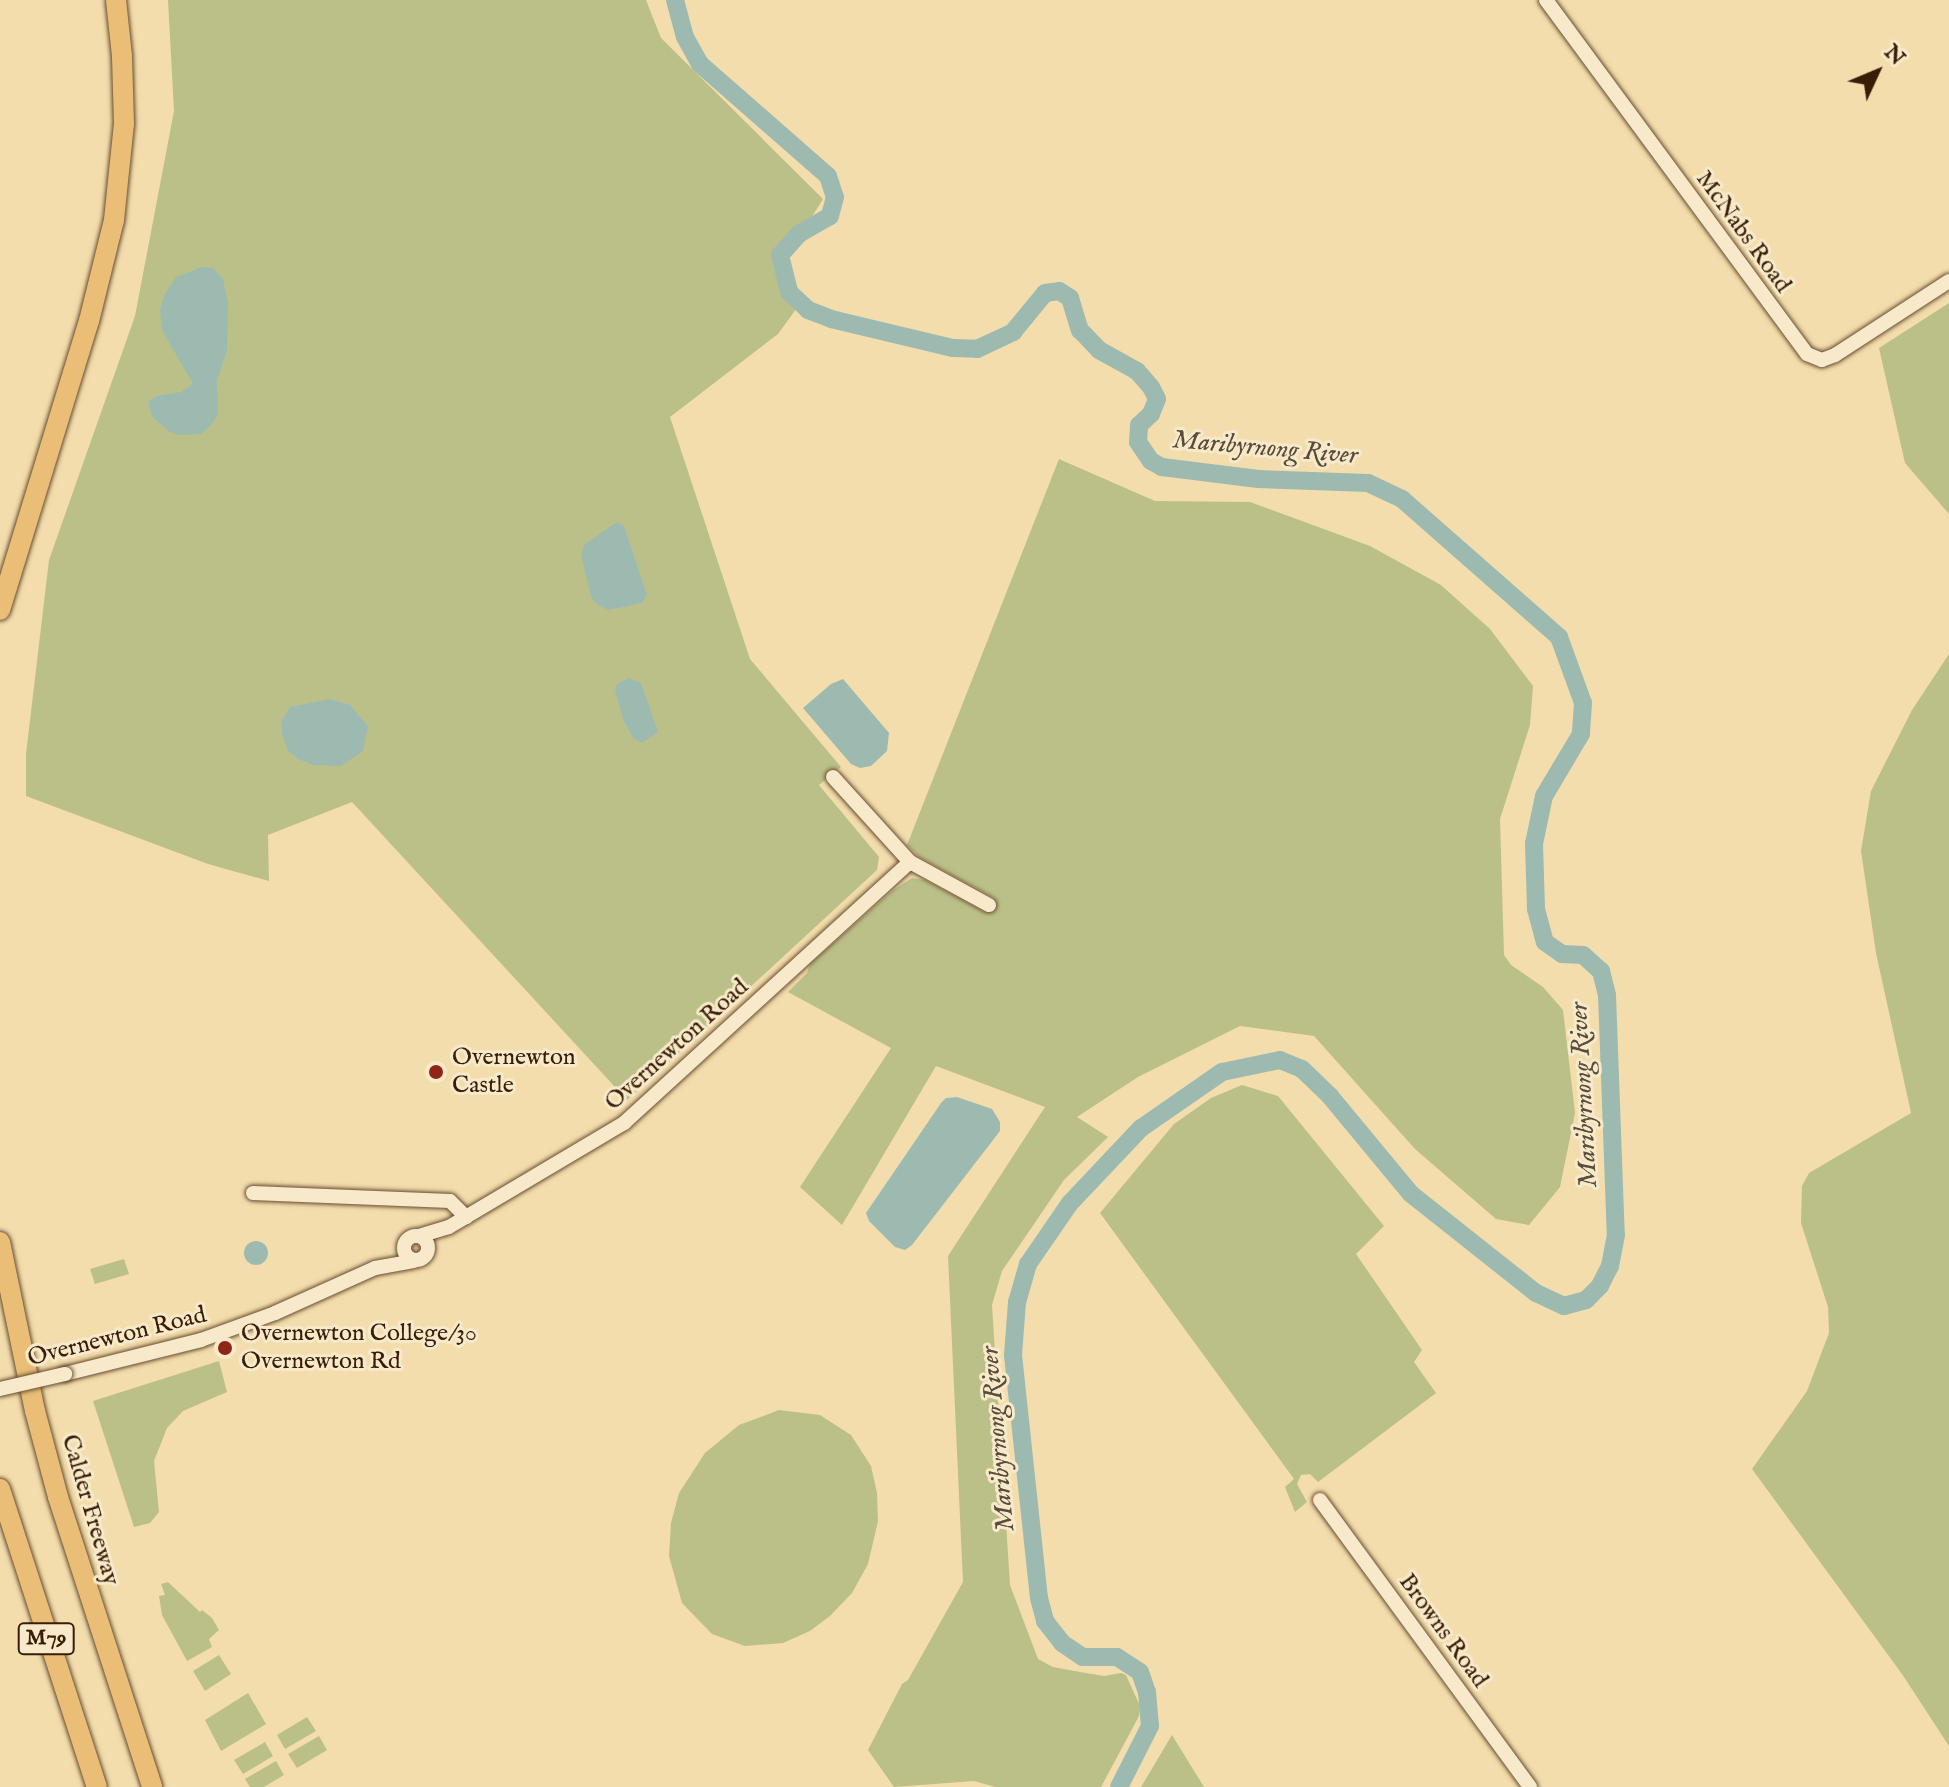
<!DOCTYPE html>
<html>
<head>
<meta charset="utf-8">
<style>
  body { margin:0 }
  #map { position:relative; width:1949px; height:1787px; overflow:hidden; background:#f3ddac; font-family:"IM FELL English",serif }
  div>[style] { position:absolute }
  .green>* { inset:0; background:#bbc089 }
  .water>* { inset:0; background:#9dbab1 }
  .round { border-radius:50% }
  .river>* { height:18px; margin:-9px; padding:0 9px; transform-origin:9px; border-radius:9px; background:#9dbab1 }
  .roads { filter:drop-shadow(0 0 2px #684d30) drop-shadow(0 0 2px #684d30) }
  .minor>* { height:14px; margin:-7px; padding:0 7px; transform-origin:7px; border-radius:7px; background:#f7e9c9 }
  .minor>.ring { margin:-7px; padding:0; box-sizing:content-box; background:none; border:14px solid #f7e9c9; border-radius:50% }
  .highway>* { height:20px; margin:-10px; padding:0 10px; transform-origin:10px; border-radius:10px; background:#eabe76 }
  .bridges { filter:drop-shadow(0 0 2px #684d30) drop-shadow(0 0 2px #684d30) }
  .minor-bridge>* { height:14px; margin:-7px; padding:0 7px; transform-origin:7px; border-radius:7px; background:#f7e9c9 }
  .dots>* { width:22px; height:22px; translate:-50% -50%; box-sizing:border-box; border:4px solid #f7e9c9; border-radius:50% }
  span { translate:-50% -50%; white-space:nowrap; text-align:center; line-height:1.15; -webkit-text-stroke:6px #f7e9c9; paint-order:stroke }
  .shield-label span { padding:2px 6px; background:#f7e9c9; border:2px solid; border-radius:6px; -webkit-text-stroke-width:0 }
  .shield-label { font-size:22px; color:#3a1d07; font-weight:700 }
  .street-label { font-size:24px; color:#3a1d07 }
  .poi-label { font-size:24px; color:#3a1d07 }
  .left { translate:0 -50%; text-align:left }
  .water-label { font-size:26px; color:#584c3a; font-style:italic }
  .north { position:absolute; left:1837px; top:32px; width:80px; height:80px; -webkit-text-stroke:6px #f7e9c9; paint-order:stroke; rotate:46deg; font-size:22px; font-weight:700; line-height:32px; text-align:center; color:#3a1d07 }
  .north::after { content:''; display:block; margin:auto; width:28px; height:36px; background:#3a1d07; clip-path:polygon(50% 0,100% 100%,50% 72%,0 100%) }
</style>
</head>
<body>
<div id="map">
  <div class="green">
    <div style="clip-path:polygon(168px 0,646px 0,661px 38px,823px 199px,777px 273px,787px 301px,799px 305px,778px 334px,670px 417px,750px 659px,841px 767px,819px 785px,879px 857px,877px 870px,669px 1062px,665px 1059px,657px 1072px,627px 1100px,352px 802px,268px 835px,269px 881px,208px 864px,26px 796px,26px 754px,49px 560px,135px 316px,174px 111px)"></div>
    <div style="clip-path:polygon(1949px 303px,1949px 514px,1905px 463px,1879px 348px)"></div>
    <div style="clip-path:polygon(1059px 459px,1155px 501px,1250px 502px,1370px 546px,1441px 585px,1490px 629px,1533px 686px,1530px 725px,1500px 819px,1504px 955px,1511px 965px,1543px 987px,1563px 1010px,1575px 1113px,1560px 1187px,1529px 1225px,1496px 1219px,1415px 1149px,1314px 1036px,1240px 1026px,1138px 1077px,1077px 1117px,1108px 1137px,1064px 1180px,1002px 1271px,992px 1305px,1010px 1585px,1038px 1659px,1053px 1667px,1080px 1672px,1104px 1676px,1121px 1673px,1126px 1675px,1140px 1706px,1139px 1716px,1101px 1787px,995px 1787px,974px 1781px,894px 1787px,868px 1750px,902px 1684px,908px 1680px,963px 1582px,948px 1256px,1045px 1107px,936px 1066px,842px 1225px,800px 1187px,891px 1048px,788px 992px,807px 973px,810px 964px,892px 891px,912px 878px,925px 880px,985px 912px,994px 898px,919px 857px,907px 845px)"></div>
    <div style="clip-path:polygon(1949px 654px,1949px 1746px,1902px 1674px,1752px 1469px,1807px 1391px,1829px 1333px,1828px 1307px,1801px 1223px,1802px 1186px,1809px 1173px,1911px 1113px,1876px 953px,1861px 851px,1871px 791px,1912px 710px)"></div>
    <div style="clip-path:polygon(1242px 1085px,1278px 1096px,1384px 1226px,1356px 1254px,1422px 1350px,1414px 1362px,1436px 1393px,1318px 1482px,1310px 1474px,1301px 1475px,1297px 1484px,1307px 1502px,1295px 1512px,1285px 1487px,1294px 1479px,1100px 1213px,1174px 1124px,1211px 1098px)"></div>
    <div style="clip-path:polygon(124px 1259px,129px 1274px,95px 1284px,90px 1269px)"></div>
    <div style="clip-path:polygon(219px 1361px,227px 1392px,183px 1411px,167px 1428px,154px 1461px,159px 1512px,150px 1523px,134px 1527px,93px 1401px)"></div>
    <div style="clip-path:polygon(779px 1410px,820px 1415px,851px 1435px,871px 1466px,877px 1493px,878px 1521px,868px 1564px,852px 1593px,830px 1616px,810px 1631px,783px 1643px,745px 1646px,712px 1634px,682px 1603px,669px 1556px,671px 1523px,679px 1493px,705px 1453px,739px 1425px)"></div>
    <div style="clip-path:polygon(168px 1582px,200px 1612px,202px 1610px,212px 1618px,219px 1630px,209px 1639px,212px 1647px,187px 1661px,162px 1615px,159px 1596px,165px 1595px,161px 1584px)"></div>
    <div style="clip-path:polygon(219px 1655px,231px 1674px,205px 1691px,193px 1671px)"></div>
    <div style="clip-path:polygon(248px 1693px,266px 1724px,221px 1751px,205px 1720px)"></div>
    <div style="clip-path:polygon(307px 1717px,316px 1731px,285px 1749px,277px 1735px)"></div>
    <div style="clip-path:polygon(1172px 1735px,1204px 1787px,1141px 1787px)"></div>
    <div style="clip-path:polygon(319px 1736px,327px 1750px,297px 1768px,288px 1754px)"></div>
    <div style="clip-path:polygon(265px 1742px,273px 1756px,243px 1774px,234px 1760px)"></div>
    <div style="clip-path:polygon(276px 1761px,284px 1775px,264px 1787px,250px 1787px,245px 1779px)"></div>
  </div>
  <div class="water">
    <div style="clip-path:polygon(202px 267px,213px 268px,223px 279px,228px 303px,227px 351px,217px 380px,218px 413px,213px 423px,201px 434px,180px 435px,170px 432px,152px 417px,148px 402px,156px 396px,181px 392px,193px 384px,162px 330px,160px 309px,165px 294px,176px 277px)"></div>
    <div style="clip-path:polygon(617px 522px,624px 526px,647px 595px,642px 603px,608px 610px,596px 604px,591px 596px,581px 555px,585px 544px)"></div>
    <div style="clip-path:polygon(629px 678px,641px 683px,658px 732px,642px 743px,633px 738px,624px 721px,615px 691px,617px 684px)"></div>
    <div style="clip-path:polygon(843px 679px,889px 733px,887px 751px,871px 766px,860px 768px,851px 764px,803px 708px,831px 684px)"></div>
    <div style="clip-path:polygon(330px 699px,350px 705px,368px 726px,363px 751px,341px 766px,313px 765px,298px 759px,288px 751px,282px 734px,282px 720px,290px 707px)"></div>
    <div style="clip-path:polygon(957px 1097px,992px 1109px,1000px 1122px,1000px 1131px,912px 1245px,905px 1250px,895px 1247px,869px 1221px,866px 1213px,941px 1103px,946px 1098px)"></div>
    <div class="round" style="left:244px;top:1241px;width:24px;height:24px"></div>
  </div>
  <div class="river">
    <div style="left:675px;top:0;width:38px;rotate:75deg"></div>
    <div style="left:685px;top:37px;width:31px;rotate:61deg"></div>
    <div style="left:700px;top:64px;width:170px;rotate:41.2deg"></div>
    <div style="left:828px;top:176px;width:22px;rotate:72deg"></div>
    <div style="left:835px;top:197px;width:20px;rotate:105deg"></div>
    <div style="left:830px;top:216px;width:36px;rotate:150deg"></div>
    <div style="left:799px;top:234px;width:28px;rotate:132deg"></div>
    <div style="left:780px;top:255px;width:38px;rotate:76deg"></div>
    <div style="left:789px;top:292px;width:26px;rotate:43deg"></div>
    <div style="left:808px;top:310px;width:25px;rotate:21deg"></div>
    <div style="left:831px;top:319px;width:125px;rotate:13.4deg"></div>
    <div style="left:953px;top:348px;width:24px;rotate:2deg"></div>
    <div style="left:977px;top:349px;width:40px;rotate:-25deg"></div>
    <div style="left:1013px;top:332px;width:50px;rotate:-50.6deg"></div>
    <div style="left:1045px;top:293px;width:14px;rotate:-8deg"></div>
    <div style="left:1059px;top:291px;width:13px;rotate:32deg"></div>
    <div style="left:1070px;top:298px;width:34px;rotate:73deg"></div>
    <div style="left:1080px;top:330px;width:28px;rotate:46deg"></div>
    <div style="left:1099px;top:350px;width:43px;rotate:28.9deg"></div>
    <div style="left:1137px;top:371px;width:21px;rotate:49deg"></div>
    <div style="left:1151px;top:387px;width:13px;rotate:63deg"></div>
    <div style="left:1157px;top:399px;width:16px;rotate:112deg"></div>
    <div style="left:1151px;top:414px;width:16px;rotate:137deg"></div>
    <div style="left:1139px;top:425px;width:17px;rotate:93deg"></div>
    <div style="left:1138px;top:442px;width:23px;rotate:56deg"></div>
    <div style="left:1151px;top:461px;width:13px;rotate:29deg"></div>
    <div style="left:1162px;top:467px;width:97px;rotate:7.1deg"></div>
    <div style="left:1258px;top:479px;width:110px;rotate:2.1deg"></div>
    <div style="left:1368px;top:483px;width:38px;rotate:25deg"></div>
    <div style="left:1402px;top:499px;width:209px;rotate:41.3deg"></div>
    <div style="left:1559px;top:637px;width:70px;rotate:70deg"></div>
    <div style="left:1583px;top:703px;width:31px;rotate:94deg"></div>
    <div style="left:1581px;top:734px;width:72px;rotate:120.8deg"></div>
    <div style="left:1544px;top:796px;width:49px;rotate:101.8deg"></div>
    <div style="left:1534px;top:844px;width:65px;rotate:88.2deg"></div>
    <div style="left:1536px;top:909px;width:34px;rotate:75deg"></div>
    <div style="left:1545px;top:942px;width:21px;rotate:35deg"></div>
    <div style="left:1562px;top:954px;width:21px;rotate:3deg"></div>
    <div style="left:1583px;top:955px;width:24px;rotate:42deg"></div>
    <div style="left:1601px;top:971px;width:25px;rotate:76deg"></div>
    <div style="left:1607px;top:995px;width:240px;rotate:87.9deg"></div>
    <div style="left:1616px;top:1235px;width:32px;rotate:101deg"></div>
    <div style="left:1610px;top:1266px;width:22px;rotate:117deg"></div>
    <div style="left:1600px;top:1286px;width:20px;rotate:135deg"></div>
    <div style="left:1586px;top:1300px;width:23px;rotate:165deg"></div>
    <div style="left:1564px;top:1306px;width:31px;rotate:-155deg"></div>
    <div style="left:1536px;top:1293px;width:159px;rotate:-141.6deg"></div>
    <div style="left:1411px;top:1194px;width:127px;rotate:-129.6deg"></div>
    <div style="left:1330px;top:1096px;width:39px;rotate:-136deg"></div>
    <div style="left:1302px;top:1069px;width:24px;rotate:-158deg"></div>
    <div style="left:1280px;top:1060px;width:59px;rotate:168.3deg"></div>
    <div style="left:1222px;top:1072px;width:98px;rotate:145.3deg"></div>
    <div style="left:1141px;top:1128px;width:103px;rotate:133.4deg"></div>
    <div style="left:1070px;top:1203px;width:74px;rotate:124.5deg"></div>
    <div style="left:1028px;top:1264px;width:40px;rotate:106deg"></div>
    <div style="left:1017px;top:1302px;width:53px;rotate:94.3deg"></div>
    <div style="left:1013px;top:1355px;width:244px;rotate:83.9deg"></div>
    <div style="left:1039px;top:1598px;width:24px;rotate:75deg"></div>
    <div style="left:1045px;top:1621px;width:28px;rotate:52deg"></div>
    <div style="left:1062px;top:1643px;width:25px;rotate:34deg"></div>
    <div style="left:1083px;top:1657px;width:34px"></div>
    <div style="left:1117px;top:1657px;width:27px;rotate:33deg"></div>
    <div style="left:1140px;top:1672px;width:21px;rotate:71deg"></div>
    <div style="left:1147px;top:1692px;width:34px;rotate:85deg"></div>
    <div style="left:1150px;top:1726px;width:68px;rotate:116.9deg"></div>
  </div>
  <div class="roads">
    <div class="minor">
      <div style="left:1546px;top:0;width:440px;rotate:53.6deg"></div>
      <div style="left:1807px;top:354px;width:16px;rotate:22deg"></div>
      <div style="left:1822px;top:360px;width:14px;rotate:-21deg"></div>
      <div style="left:1835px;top:355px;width:136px;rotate:-33deg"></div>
      <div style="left:833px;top:777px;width:115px;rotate:47.8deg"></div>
      <div style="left:910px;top:862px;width:90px;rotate:28.6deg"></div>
      <div style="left:253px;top:1193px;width:197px;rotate:2.3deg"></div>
      <div style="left:450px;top:1201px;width:23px;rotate:45deg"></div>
      <div class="ring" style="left:404px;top:1236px;width:10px;height:10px"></div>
      <div style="left:419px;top:1236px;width:31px;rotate:-17deg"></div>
      <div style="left:449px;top:1227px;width:204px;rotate:-30.7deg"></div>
      <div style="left:624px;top:1123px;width:387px;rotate:-42.4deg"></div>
      <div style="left:65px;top:1374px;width:140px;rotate:-14deg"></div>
      <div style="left:201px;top:1340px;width:79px;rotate:-20deg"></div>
      <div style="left:275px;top:1313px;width:110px;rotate:-24.2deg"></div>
      <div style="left:375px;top:1268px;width:39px;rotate:-10deg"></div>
      <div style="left:1320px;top:1500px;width:356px;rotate:53.8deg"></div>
    </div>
    <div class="highway">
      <div style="left:0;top:610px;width:302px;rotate:-72.9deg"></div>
      <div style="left:89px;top:321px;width:104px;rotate:-76.1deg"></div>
      <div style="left:114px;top:220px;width:97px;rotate:-84.1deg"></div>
      <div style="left:124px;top:124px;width:68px;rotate:-91.7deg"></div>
      <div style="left:122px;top:56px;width:56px;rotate:-96.1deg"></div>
      <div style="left:0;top:1242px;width:173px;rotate:78.3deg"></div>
      <div style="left:35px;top:1411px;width:89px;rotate:75deg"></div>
      <div style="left:58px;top:1497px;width:305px;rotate:72deg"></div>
      <div style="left:0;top:1489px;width:313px;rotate:72deg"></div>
    </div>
  </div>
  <div class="bridges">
    <div class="minor-bridge">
      <div style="left:0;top:1389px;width:67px;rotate:-13deg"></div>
    </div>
  </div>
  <div class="dots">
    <div style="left:436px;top:1072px;background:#8f2418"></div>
    <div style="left:225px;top:1348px;background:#8f2418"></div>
  </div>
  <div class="shield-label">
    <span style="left:46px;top:1639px">M79</span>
  </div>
  <div class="street-label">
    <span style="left:1743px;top:232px;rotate:54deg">McNabs Road</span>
    <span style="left:677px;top:1045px;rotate:-42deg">Overnewton Road</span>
    <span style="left:117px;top:1337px;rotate:-14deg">Overnewton Road</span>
    <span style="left:90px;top:1510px;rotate:74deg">Calder Freeway</span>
    <span style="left:1443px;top:1631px;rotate:54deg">Browns Road</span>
  </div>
  <div class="poi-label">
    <span class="left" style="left:452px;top:1072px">Overnewton<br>Castle</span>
    <span class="left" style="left:241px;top:1348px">Overnewton College/30<br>Overnewton Rd</span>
  </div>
  <div class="water-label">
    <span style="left:1265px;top:448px;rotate:5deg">Maribyrnong River</span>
    <span style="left:1584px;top:1095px;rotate:-93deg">Maribyrnong River</span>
    <span style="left:998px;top:1439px;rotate:-95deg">Maribyrnong River</span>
  </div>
  <div class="north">N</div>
</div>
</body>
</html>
